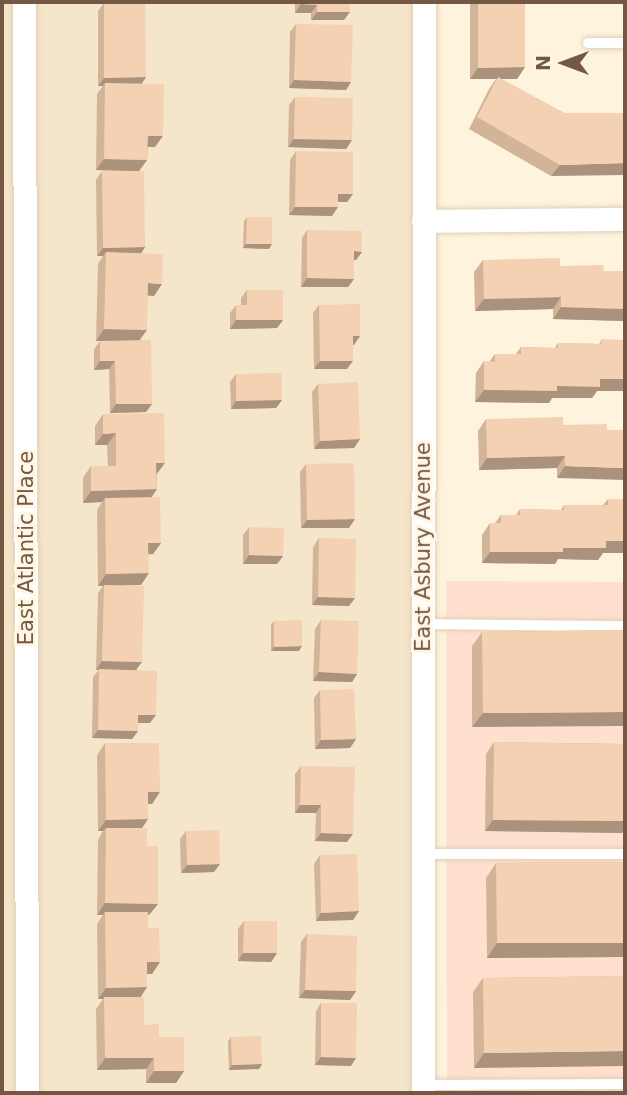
<!DOCTYPE html>
<html>
<head>
<meta charset="utf-8">
<style>
  body { margin:0 }
  #map { position:relative; width:627px; height:1095px; overflow:hidden; background:#fef3dc; font-family:"DejaVu Sans",sans-serif }
  div>[style] { position:absolute }
  .residential>* { inset:0; background:#f5e5ca }
  .commercial>* { inset:0; background:#ffe0cf }
  .roads { filter:drop-shadow(0 0 2px #e1ceb8) drop-shadow(0 0 2px #e1ceb8) }
  .lane>* { height:10px; margin:-5px; padding:0 5px; transform-origin:5px; border-radius:5px; background:#fff }
  .street>* { height:23px; margin:-11.5px; padding:0 11.5px; transform-origin:11.5px; border-radius:11.5px; background:#fff }
  .wall>* { inset:0; background:#d2b499 }
  .shaded-wall>* { inset:0; background:#ab927d }
  .building>* { inset:0; background:#f4d1b2 }
  span { translate:-50% -50%; white-space:nowrap; text-align:center; line-height:1.15; -webkit-text-stroke:6px #fff6e4; paint-order:stroke }
  .street-label { font-size:21px; color:#745844 }
  .frame { position:absolute; inset:0; border:4px solid #745844; pointer-events:none }
  .north { position:absolute; left:529px; top:28px; width:70px; height:70px; -webkit-text-stroke:5px #fff6e4; paint-order:stroke; rotate:270deg; font-size:19px; font-weight:700; line-height:28px; text-align:center; color:#745844 }
  .north::after { content:''; display:block; margin:auto; width:24px; height:32px; background:#745844; clip-path:polygon(50% 0,100% 100%,50% 72%,0 100%) }
</style>
</head>
<body>
<div id="map">
  <div class="residential">
    <div style="clip-path:polygon(2px 2px,413px 2px,426px 1093px,2px 1093px)"></div>
  </div>
  <div class="commercial">
    <div style="clip-path:polygon(446px 581px,625px 582px,625px 1093px,447px 1093px)"></div>
  </div>
  <div class="roads">
    <div class="lane">
      <div style="left:588px;top:43px;width:37px"></div>
      <div style="left:423px;top:624px;width:202px;rotate:0.6deg"></div>
      <div style="left:423px;top:854px;width:202px"></div>
      <div style="left:423px;top:1085px;width:202px;rotate:-0.3deg"></div>
    </div>
    <div class="street">
      <div style="left:24px;top:2px;width:1091px;rotate:89.84deg"></div>
      <div style="left:423px;top:221px;width:202px;rotate:-0.6deg"></div>
      <div style="left:423px;top:1093px;width:1091px;rotate:-89.95deg"></div>
    </div>
  </div>
  <div class="wall">
    <div style="clip-path:polygon(295px 2px,350px 2px,344px 20px,311px 20px,311px 13px,295px 13px)"></div>
    <div style="clip-path:polygon(470px 2px,525px 2px,525px 67px,517px 79px,501px 79px,564px 113px,625px 113px,551px 176px,469px 129px,489px 89px,496px 79px,470px 79px)"></div>
    <div style="clip-path:polygon(104px 3px,146px 77px,142px 83px,155px 147px,148px 147px,147px 160px,139px 171px,145px 247px,141px 253px,154px 296px,148px 295px,140px 340px,152px 404px,146px 412px,110px 413px,109px 369px,94px 370px,94px 349px,100px 341px,106px 341px,96px 341px,98px 264px,103px 256px,97px 256px,96px 180px,102px 171px,128px 171px,96px 170px,97px 94px,103px 86px,98px 86px,98px 11px)"></div>
    <div style="clip-path:polygon(296px 24px,351px 82px,346px 90px,289px 88px,290px 32px)"></div>
    <div style="clip-path:polygon(295px 97px,352px 140px,346px 149px,288px 147px,289px 105px)"></div>
    <div style="clip-path:polygon(296px 151px,353px 194px,347px 202px,338px 202px,332px 216px,289px 215px,290px 160px)"></div>
    <div style="clip-path:polygon(247px 217px,269px 249px,243px 248px,244px 221px)"></div>
    <div style="clip-path:polygon(307px 230px,362px 252px,356px 260px,354px 260px,354px 279px,348px 287px,301px 287px,302px 238px)"></div>
    <div style="clip-path:polygon(483px 260px,560px 266px,604px 271px,625px 271px,625px 321px,553px 319px,553px 309px,475px 311px,474px 272px)"></div>
    <div style="clip-path:polygon(247px 290px,283px 320px,277px 328px,230px 329px,230px 313px,236px 305px,241px 305px,241px 298px)"></div>
    <div style="clip-path:polygon(319px 305px,360px 336px,353px 345px,347px 369px,314px 369px,313px 313px)"></div>
    <div style="clip-path:polygon(602px 339px,597px 391px,592px 398px,552px 398px,549px 403px,475px 402px,476px 373px,484px 361px,489px 362px,495px 354px,516px 354px,521px 347px,555px 348px,558px 343px,599px 344px)"></div>
    <div style="clip-path:polygon(236px 374px,282px 400px,276px 408px,231px 409px,230px 382px)"></div>
    <div style="clip-path:polygon(318px 384px,360px 439px,354px 448px,314px 449px,312px 392px)"></div>
    <div style="clip-path:polygon(103px 414px,157px 475px,157px 489px,151px 497px,161px 543px,153px 554px,148px 554px,141px 585px,123px 585px,137px 670px,150px 723px,138px 723px,138px 731px,132px 739px,92px 738px,93px 677px,99px 670px,96px 670px,98px 593px,103px 586px,98px 586px,97px 510px,102px 502px,83px 503px,83px 478px,91px 466px,108px 466px,107px 445px,95px 445px,95px 426px)"></div>
    <div style="clip-path:polygon(486px 419px,563px 425px,607px 430px,557px 478px,557px 468px,479px 470px,478px 431px)"></div>
    <div style="clip-path:polygon(306px 464px,349px 528px,301px 528px,300px 472px)"></div>
    <div style="clip-path:polygon(608px 499px,625px 499px,603px 553px,598px 560px,558px 559px,555px 564px,482px 563px,482px 535px,490px 523px,495px 523px,501px 515px,516px 515px,520px 509px,561px 510px,564px 505px,603px 505px)"></div>
    <div style="clip-path:polygon(249px 527px,283px 556px,277px 564px,243px 564px,243px 535px)"></div>
    <div style="clip-path:polygon(319px 538px,355px 598px,349px 606px,312px 605px,313px 547px)"></div>
    <div style="clip-path:polygon(321px 620px,357px 674px,352px 682px,313px 681px,315px 629px)"></div>
    <div style="clip-path:polygon(274px 621px,299px 651px,271px 651px,271px 625px)"></div>
    <div style="clip-path:polygon(625px 630px,472px 727px,472px 646px,482px 632px)"></div>
    <div style="clip-path:polygon(320px 690px,356px 739px,350px 748px,315px 749px,314px 698px)"></div>
    <div style="clip-path:polygon(494px 742px,625px 744px,625px 828px,622px 833px,485px 831px,486px 754px)"></div>
    <div style="clip-path:polygon(105px 743px,152px 804px,148px 804px,148px 819px,142px 828px,147px 846px,158px 904px,149px 915px,148px 915px,148px 928px,160px 962px,152px 974px,147px 974px,147px 987px,141px 997px,144px 1025px,159px 1037px,184px 1071px,176px 1083px,146px 1083px,146px 1069px,97px 1070px,96px 1009px,103px 999px,98px 999px,97px 924px,103px 915px,97px 915px,98px 840px,103px 831px,98px 831px,97px 755px)"></div>
    <div style="clip-path:polygon(301px 766px,347px 842px,315px 841px,316px 813px,295px 813px,295px 774px)"></div>
    <div style="clip-path:polygon(186px 831px,214px 872px,181px 873px,180px 839px)"></div>
    <div style="clip-path:polygon(320px 855px,359px 911px,353px 920px,316px 921px,314px 864px)"></div>
    <div style="clip-path:polygon(625px 862px,625px 955px,624px 957px,487px 958px,486px 878px,496px 863px)"></div>
    <div style="clip-path:polygon(244px 921px,277px 953px,271px 962px,238px 961px,238px 929px)"></div>
    <div style="clip-path:polygon(307px 934px,356px 991px,350px 1000px,299px 998px,301px 942px)"></div>
    <div style="clip-path:polygon(625px 976px,474px 1068px,473px 992px,483px 978px)"></div>
    <div style="clip-path:polygon(321px 1003px,351px 1066px,315px 1065px,316px 1011px)"></div>
    <div style="clip-path:polygon(231px 1037px,262px 1064px,259px 1069px,229px 1070px,228px 1041px)"></div>
  </div>
  <div class="shaded-wall">
    <div style="clip-path:polygon(301px 4px,317px 5px,311px 13px,295px 13px)"></div>
    <div style="clip-path:polygon(317px 12px,350px 12px,344px 20px,311px 20px)"></div>
    <div style="clip-path:polygon(525px 67px,517px 79px,470px 79px,478px 68px)"></div>
    <div style="clip-path:polygon(146px 77px,140px 86px,105px 83px,103px 86px,98px 86px,104px 78px)"></div>
    <div style="clip-path:polygon(294px 80px,351px 82px,346px 90px,289px 88px)"></div>
    <div style="clip-path:polygon(148px 136px,163px 136px,155px 147px,140px 147px)"></div>
    <div style="clip-path:polygon(294px 139px,352px 140px,346px 149px,288px 147px)"></div>
    <div style="clip-path:polygon(104px 159px,147px 160px,139px 171px,96px 170px)"></div>
    <div style="clip-path:polygon(625px 163px,625px 175px,551px 176px,560px 165px)"></div>
    <div style="clip-path:polygon(338px 194px,353px 194px,347px 202px,332px 202px)"></div>
    <div style="clip-path:polygon(295px 207px,338px 207px,332px 216px,289px 215px)"></div>
    <div style="clip-path:polygon(246px 244px,272px 244px,269px 249px,243px 248px)"></div>
    <div style="clip-path:polygon(145px 247px,140px 255px,106px 252px,103px 256px,97px 256px,103px 248px)"></div>
    <div style="clip-path:polygon(354px 251px,362px 252px,356px 260px,348px 260px)"></div>
    <div style="clip-path:polygon(307px 278px,354px 279px,348px 287px,301px 287px)"></div>
    <div style="clip-path:polygon(148px 283px,162px 284px,154px 296px,140px 295px)"></div>
    <div style="clip-path:polygon(561px 297px,553px 309px,475px 311px,484px 299px)"></div>
    <div style="clip-path:polygon(561px 307px,625px 309px,625px 321px,553px 319px)"></div>
    <div style="clip-path:polygon(236px 320px,283px 320px,277px 328px,230px 329px)"></div>
    <div style="clip-path:polygon(104px 329px,147px 330px,139px 341px,96px 341px)"></div>
    <div style="clip-path:polygon(353px 336px,360px 336px,354px 345px,347px 345px)"></div>
    <div style="clip-path:polygon(100px 361px,115px 361px,109px 369px,94px 370px)"></div>
    <div style="clip-path:polygon(320px 361px,353px 361px,347px 369px,314px 369px)"></div>
    <div style="clip-path:polygon(600px 379px,625px 379px,625px 391px,597px 391px,592px 398px,552px 398px,549px 403px,475px 402px,484px 390px,557px 386px)"></div>
    <div style="clip-path:polygon(282px 400px,276px 408px,231px 409px,236px 401px)"></div>
    <div style="clip-path:polygon(116px 404px,152px 404px,146px 412px,110px 413px)"></div>
    <div style="clip-path:polygon(116px 433px,107px 445px,95px 445px,103px 434px)"></div>
    <div style="clip-path:polygon(360px 439px,354px 448px,314px 449px,320px 441px)"></div>
    <div style="clip-path:polygon(565px 456px,557px 468px,479px 470px,487px 458px)"></div>
    <div style="clip-path:polygon(156px 463px,165px 463px,156px 475px)"></div>
    <div style="clip-path:polygon(565px 466px,625px 468px,625px 480px,557px 478px)"></div>
    <div style="clip-path:polygon(157px 489px,149px 501px,105px 498px,102px 502px,83px 503px,91px 491px)"></div>
    <div style="clip-path:polygon(355px 519px,349px 528px,301px 528px,307px 520px)"></div>
    <div style="clip-path:polygon(606px 541px,625px 541px,625px 553px,603px 553px,598px 560px,558px 559px,555px 564px,482px 563px,490px 552px,563px 548px)"></div>
    <div style="clip-path:polygon(148px 543px,161px 543px,153px 554px,140px 555px)"></div>
    <div style="clip-path:polygon(249px 555px,283px 556px,277px 564px,243px 564px)"></div>
    <div style="clip-path:polygon(149px 573px,141px 585px,98px 586px,106px 574px)"></div>
    <div style="clip-path:polygon(318px 597px,355px 598px,349px 606px,312px 605px)"></div>
    <div style="clip-path:polygon(302px 646px,299px 651px,271px 651px,274px 647px)"></div>
    <div style="clip-path:polygon(102px 661px,142px 662px,136px 670px,96px 670px)"></div>
    <div style="clip-path:polygon(319px 672px,357px 674px,352px 682px,313px 681px)"></div>
    <div style="clip-path:polygon(625px 712px,625px 726px,472px 727px,483px 713px)"></div>
    <div style="clip-path:polygon(138px 715px,156px 715px,150px 723px,133px 723px)"></div>
    <div style="clip-path:polygon(98px 730px,138px 731px,132px 739px,92px 738px)"></div>
    <div style="clip-path:polygon(356px 739px,350px 748px,315px 749px,321px 740px)"></div>
    <div style="clip-path:polygon(148px 792px,160px 792px,152px 804px,140px 804px)"></div>
    <div style="clip-path:polygon(300px 805px,321px 805px,316px 813px,295px 813px)"></div>
    <div style="clip-path:polygon(148px 819px,140px 831px,106px 828px,103px 831px,98px 831px,106px 820px)"></div>
    <div style="clip-path:polygon(493px 820px,625px 821px,625px 828px,622px 833px,485px 831px)"></div>
    <div style="clip-path:polygon(321px 833px,353px 834px,347px 842px,315px 841px)"></div>
    <div style="clip-path:polygon(220px 864px,214px 872px,181px 873px,187px 865px)"></div>
    <div style="clip-path:polygon(105px 903px,158px 904px,149px 915px,105px 915px,105px 912px,103px 915px,97px 915px)"></div>
    <div style="clip-path:polygon(359px 911px,353px 920px,316px 921px,321px 913px)"></div>
    <div style="clip-path:polygon(497px 943px,625px 943px,625px 955px,624px 957px,487px 958px)"></div>
    <div style="clip-path:polygon(243px 953px,277px 953px,271px 962px,238px 961px)"></div>
    <div style="clip-path:polygon(147px 962px,160px 962px,152px 974px,139px 974px)"></div>
    <div style="clip-path:polygon(147px 987px,139px 999px,104px 997px,103px 999px,98px 999px,106px 988px)"></div>
    <div style="clip-path:polygon(305px 990px,356px 991px,350px 1000px,299px 998px)"></div>
    <div style="clip-path:polygon(625px 1051px,625px 1066px,474px 1068px,484px 1053px)"></div>
    <div style="clip-path:polygon(321px 1057px,356px 1058px,351px 1066px,315px 1065px)"></div>
    <div style="clip-path:polygon(105px 1058px,154px 1058px,146px 1069px,97px 1070px)"></div>
    <div style="clip-path:polygon(262px 1064px,259px 1069px,229px 1070px,232px 1065px)"></div>
    <div style="clip-path:polygon(154px 1071px,184px 1071px,176px 1083px,146px 1083px)"></div>
  </div>
  <div class="building">
    <div style="clip-path:polygon(301px 2px,350px 2px,350px 12px,317px 12px,317px 5px,301px 4px)"></div>
    <div style="clip-path:polygon(478px 2px,525px 2px,525px 67px,478px 68px)"></div>
    <div style="clip-path:polygon(104px 3px,145px 3px,146px 77px,104px 78px)"></div>
    <div style="clip-path:polygon(296px 24px,353px 25px,351px 82px,294px 80px)"></div>
    <div style="clip-path:polygon(498px 77px,564px 113px,625px 113px,625px 163px,560px 165px,477px 117px)"></div>
    <div style="clip-path:polygon(105px 83px,164px 84px,163px 136px,148px 136px,147px 160px,104px 159px)"></div>
    <div style="clip-path:polygon(295px 97px,353px 98px,352px 140px,294px 139px)"></div>
    <div style="clip-path:polygon(296px 151px,353px 152px,353px 194px,338px 194px,338px 207px,295px 207px)"></div>
    <div style="clip-path:polygon(102px 171px,144px 171px,145px 247px,103px 248px)"></div>
    <div style="clip-path:polygon(247px 217px,272px 217px,272px 244px,246px 244px)"></div>
    <div style="clip-path:polygon(307px 230px,362px 231px,362px 252px,354px 251px,354px 279px,307px 278px)"></div>
    <div style="clip-path:polygon(106px 252px,163px 254px,162px 284px,148px 283px,147px 330px,104px 329px)"></div>
    <div style="clip-path:polygon(560px 258px,560px 266px,603px 265px,604px 271px,625px 271px,625px 309px,561px 307px,561px 297px,484px 299px,483px 260px)"></div>
    <div style="clip-path:polygon(247px 290px,283px 290px,283px 320px,236px 320px,236px 305px,247px 305px)"></div>
    <div style="clip-path:polygon(360px 304px,360px 336px,353px 336px,353px 361px,320px 361px,319px 305px)"></div>
    <div style="clip-path:polygon(602px 339px,625px 340px,625px 379px,600px 379px,600px 387px,557px 386px,557px 391px,484px 390px,484px 361px,495px 362px,495px 354px,521px 354px,521px 347px,558px 348px,558px 343px,602px 344px)"></div>
    <div style="clip-path:polygon(151px 340px,152px 404px,116px 404px,115px 361px,100px 361px,100px 341px)"></div>
    <div style="clip-path:polygon(282px 373px,282px 400px,236px 401px,236px 374px)"></div>
    <div style="clip-path:polygon(358px 382px,360px 439px,320px 441px,318px 384px)"></div>
    <div style="clip-path:polygon(164px 413px,165px 463px,156px 463px,157px 489px,91px 491px,91px 466px,116px 466px,116px 433px,103px 434px,103px 414px)"></div>
    <div style="clip-path:polygon(563px 417px,563px 425px,607px 424px,607px 430px,625px 430px,625px 468px,565px 466px,565px 456px,487px 458px,486px 419px)"></div>
    <div style="clip-path:polygon(354px 463px,355px 519px,307px 520px,306px 464px)"></div>
    <div style="clip-path:polygon(160px 497px,161px 543px,148px 543px,149px 573px,106px 574px,105px 498px)"></div>
    <div style="clip-path:polygon(608px 499px,625px 499px,625px 541px,606px 541px,606px 548px,563px 548px,563px 552px,490px 552px,490px 523px,501px 523px,501px 515px,520px 515px,520px 509px,564px 510px,564px 505px,608px 505px)"></div>
    <div style="clip-path:polygon(249px 527px,284px 528px,283px 556px,249px 555px)"></div>
    <div style="clip-path:polygon(319px 538px,356px 539px,355px 598px,318px 597px)"></div>
    <div style="clip-path:polygon(104px 585px,144px 586px,142px 662px,102px 661px)"></div>
    <div style="clip-path:polygon(302px 620px,302px 646px,274px 647px,274px 621px)"></div>
    <div style="clip-path:polygon(321px 620px,359px 621px,357px 674px,319px 672px)"></div>
    <div style="clip-path:polygon(625px 630px,625px 712px,483px 713px,482px 632px)"></div>
    <div style="clip-path:polygon(99px 669px,157px 671px,156px 715px,138px 715px,138px 731px,98px 730px)"></div>
    <div style="clip-path:polygon(354px 689px,356px 739px,321px 740px,320px 690px)"></div>
    <div style="clip-path:polygon(494px 742px,625px 744px,625px 821px,493px 820px)"></div>
    <div style="clip-path:polygon(105px 743px,159px 743px,160px 792px,148px 792px,148px 819px,106px 820px)"></div>
    <div style="clip-path:polygon(301px 766px,355px 767px,353px 834px,321px 833px,321px 805px,300px 805px)"></div>
    <div style="clip-path:polygon(106px 828px,147px 828px,147px 846px,158px 846px,158px 904px,105px 903px)"></div>
    <div style="clip-path:polygon(219px 830px,220px 864px,187px 865px,186px 831px)"></div>
    <div style="clip-path:polygon(357px 854px,359px 911px,321px 913px,320px 855px)"></div>
    <div style="clip-path:polygon(625px 862px,625px 943px,497px 943px,496px 863px)"></div>
    <div style="clip-path:polygon(105px 912px,148px 912px,148px 928px,159px 928px,160px 962px,147px 962px,147px 987px,106px 988px)"></div>
    <div style="clip-path:polygon(244px 921px,277px 921px,277px 953px,243px 953px)"></div>
    <div style="clip-path:polygon(307px 934px,357px 936px,356px 991px,305px 990px)"></div>
    <div style="clip-path:polygon(625px 976px,625px 1051px,484px 1053px,483px 978px)"></div>
    <div style="clip-path:polygon(104px 997px,144px 997px,144px 1025px,159px 1024px,159px 1037px,184px 1037px,184px 1071px,154px 1071px,154px 1058px,105px 1058px)"></div>
    <div style="clip-path:polygon(321px 1003px,357px 1003px,356px 1058px,321px 1057px)"></div>
    <div style="clip-path:polygon(261px 1036px,262px 1064px,232px 1065px,231px 1037px)"></div>
  </div>
  <div class="street-label">
    <span style="left:423px;top:547px;rotate:-90deg">East Asbury Avenue</span>
    <span style="left:26px;top:548px;rotate:-90deg">East Atlantic Place</span>
  </div>
  <div class="frame"></div>
  <div class="north">N</div>
</div>
</body>
</html>
